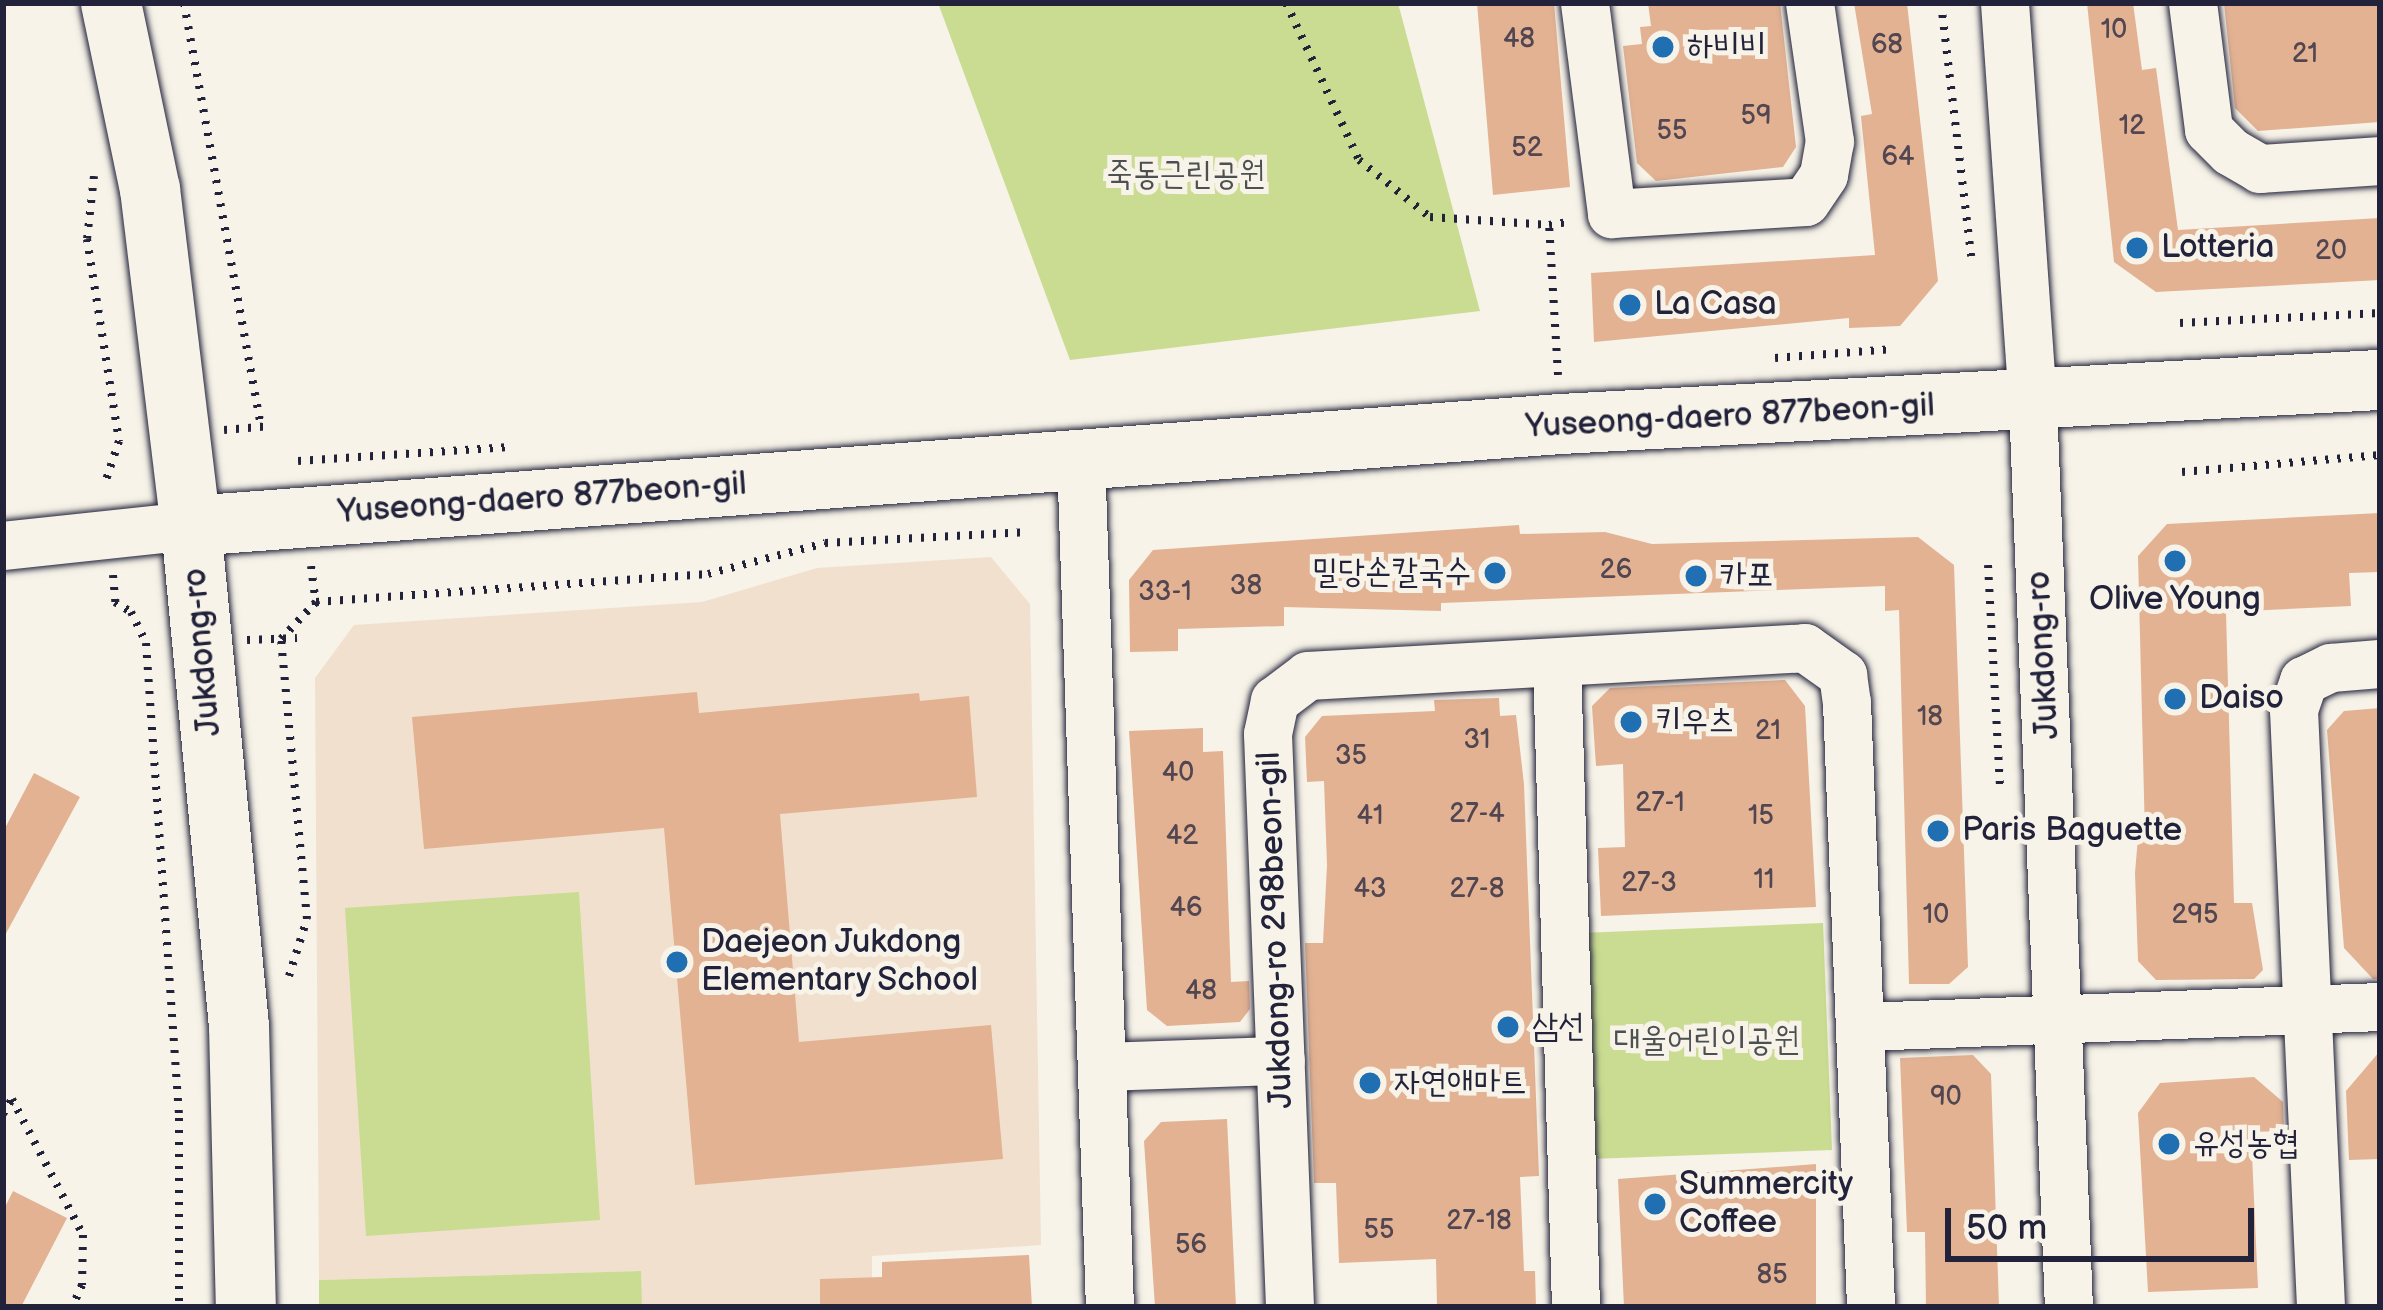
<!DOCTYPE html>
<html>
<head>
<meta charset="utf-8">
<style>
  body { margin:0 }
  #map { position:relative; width:2383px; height:1310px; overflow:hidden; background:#f7f3e8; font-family:"Balsamiq Sans","Poor Story",sans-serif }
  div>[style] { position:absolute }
  .built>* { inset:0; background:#f1e0ce }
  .green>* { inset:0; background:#c9dc91 }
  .building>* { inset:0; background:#e2b293 }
  .path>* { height:8px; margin-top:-4px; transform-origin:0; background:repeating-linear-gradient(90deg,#22223b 0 3px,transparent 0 12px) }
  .roads { filter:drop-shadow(0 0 3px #22223b) drop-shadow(0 0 3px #22223b) }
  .minor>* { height:48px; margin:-24px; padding:0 24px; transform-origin:24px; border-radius:24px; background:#f7f3e8 }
  .tertiary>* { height:60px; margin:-30px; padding:0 30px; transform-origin:30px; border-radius:30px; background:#f7f3e8 }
  .dots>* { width:33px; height:33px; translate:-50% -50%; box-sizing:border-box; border:6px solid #f7f3e8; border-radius:50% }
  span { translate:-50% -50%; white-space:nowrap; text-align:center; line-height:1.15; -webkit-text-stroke:10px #f7f3e8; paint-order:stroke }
  .number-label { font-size:27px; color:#524651 }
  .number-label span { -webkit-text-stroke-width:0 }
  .poi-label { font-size:33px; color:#22223b }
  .left { translate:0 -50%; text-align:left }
  .right { translate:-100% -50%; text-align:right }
  .park-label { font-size:33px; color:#4c5050 }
  .street-label { font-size:33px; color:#22223b }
  .frame { position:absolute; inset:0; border:6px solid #22223b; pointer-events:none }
  .scale { position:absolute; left:1945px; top:1208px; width:309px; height:54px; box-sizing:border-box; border:6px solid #22223b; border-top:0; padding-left:15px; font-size:36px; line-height:42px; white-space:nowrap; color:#22223b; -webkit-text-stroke:9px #f7f3e8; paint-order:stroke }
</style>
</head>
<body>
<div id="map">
  <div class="built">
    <div style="clip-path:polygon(991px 557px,1030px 604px,1041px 1245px,872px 1256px,872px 1307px,642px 1307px,640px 1271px,319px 1280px,315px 678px,354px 625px,702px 602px,817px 568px)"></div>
  </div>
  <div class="green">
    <div style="clip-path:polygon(938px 3px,1398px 3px,1480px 311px,1070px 360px)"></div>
    <div style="clip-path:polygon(579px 892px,600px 1220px,366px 1236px,345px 908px)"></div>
    <div style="clip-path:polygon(1823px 923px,1832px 1150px,1591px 1159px,1582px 933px)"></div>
    <div style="clip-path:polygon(641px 1271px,642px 1307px,319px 1307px,319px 1280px)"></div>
  </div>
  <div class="building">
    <div style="clip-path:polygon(1477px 3px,1554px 3px,1570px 187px,1493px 195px)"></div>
    <div style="clip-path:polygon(1648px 3px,1780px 3px,1796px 147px,1783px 167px,1656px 181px,1637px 163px,1623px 46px,1642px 44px,1640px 27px,1651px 26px)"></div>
    <div style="clip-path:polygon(1854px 3px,1907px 3px,1938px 281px,1900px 326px,1849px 328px,1849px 318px,1594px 342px,1591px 273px,1875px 255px,1861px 116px,1872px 114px)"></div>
    <div style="clip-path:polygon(2087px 3px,2133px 3px,2142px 70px,2156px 68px,2178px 230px,2380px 218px,2380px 280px,2156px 292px,2114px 262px)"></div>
    <div style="clip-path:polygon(2224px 3px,2380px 3px,2380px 122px,2258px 131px,2235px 108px)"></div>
    <div style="clip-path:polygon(2380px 513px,2380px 572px,2349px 573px,2351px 606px,2226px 612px,2234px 903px,2252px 903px,2263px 970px,2254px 979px,2156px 980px,2138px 961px,2135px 873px,2138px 837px,2145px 836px,2138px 556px,2167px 524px)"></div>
    <div style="clip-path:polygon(1519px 525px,1520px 534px,1605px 532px,1652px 544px,1918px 537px,1954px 565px,1968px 967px,1949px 984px,1909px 984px,1899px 610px,1885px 611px,1885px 586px,1441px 603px,1441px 611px,1284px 607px,1284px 626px,1178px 629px,1178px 651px,1130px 652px,1129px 580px,1153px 550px)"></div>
    <div style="clip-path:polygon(1785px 680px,1805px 706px,1816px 907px,1601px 916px,1598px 848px,1625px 847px,1623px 764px,1596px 766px,1592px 706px,1610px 688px)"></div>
    <div style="clip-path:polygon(697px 692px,699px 713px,919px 693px,920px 701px,969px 696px,977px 797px,780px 814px,799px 1042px,991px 1025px,1003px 1159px,695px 1185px,664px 828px,424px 849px,412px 717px)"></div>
    <div style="clip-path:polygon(1499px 698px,1500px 716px,1516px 715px,1524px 784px,1539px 1176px,1520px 1177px,1524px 1271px,1535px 1271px,1536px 1307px,1437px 1307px,1436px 1259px,1339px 1263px,1336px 1183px,1314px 1183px,1305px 943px,1323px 943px,1327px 865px,1324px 781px,1307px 782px,1305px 737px,1322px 716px,1435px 711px,1434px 700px)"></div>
    <div style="clip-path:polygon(2380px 708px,2380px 979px,2373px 979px,2344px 948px,2327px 730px,2344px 711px)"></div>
    <div style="clip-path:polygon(1203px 728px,1203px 752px,1223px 751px,1231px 982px,1249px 981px,1250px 1009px,1240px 1022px,1167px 1026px,1147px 1010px,1129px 731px)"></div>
    <div style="clip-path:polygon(34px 773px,80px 797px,3px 939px,3px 832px)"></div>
    <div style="clip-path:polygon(2380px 1051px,2380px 1159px,2349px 1160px,2346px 1091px)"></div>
    <div style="clip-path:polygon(1973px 1055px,1991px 1074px,1999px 1307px,1926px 1307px,1925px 1232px,1907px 1232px,1900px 1058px)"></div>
    <div style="clip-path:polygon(2254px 1077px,2283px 1102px,2284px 1131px,2251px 1132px,2258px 1288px,2148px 1292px,2138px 1113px,2160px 1083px)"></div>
    <div style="clip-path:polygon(1227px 1119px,1236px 1307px,1155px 1307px,1144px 1141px,1161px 1122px)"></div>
    <div style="clip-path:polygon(1816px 1164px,1816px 1307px,1624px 1307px,1618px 1179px)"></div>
    <div style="clip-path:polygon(13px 1191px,67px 1218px,21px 1307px,3px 1307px,3px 1211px)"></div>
    <div style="clip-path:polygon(1029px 1255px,1032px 1307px,820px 1307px,820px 1279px,882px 1277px,882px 1262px)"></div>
  </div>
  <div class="path">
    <div style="left:184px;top:3px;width:431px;rotate:79.7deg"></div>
    <div style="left:1286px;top:3px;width:173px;rotate:65.1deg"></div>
    <div style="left:1359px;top:160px;width:91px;rotate:38.8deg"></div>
    <div style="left:1430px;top:217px;width:119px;rotate:3.8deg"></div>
    <div style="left:1941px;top:3px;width:255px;rotate:83.2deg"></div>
    <div style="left:94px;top:176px;width:63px;rotate:96.3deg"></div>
    <div style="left:87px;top:239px;width:205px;rotate:81deg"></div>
    <div style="left:119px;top:441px;width:47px;rotate:108.4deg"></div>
    <div style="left:2180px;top:323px;width:200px;rotate:-2.9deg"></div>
    <div style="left:1775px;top:358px;width:119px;rotate:-4.3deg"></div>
    <div style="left:1558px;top:375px;width:150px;rotate:-93.4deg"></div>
    <div style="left:1549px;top:225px;width:20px;rotate:-9deg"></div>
    <div style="left:224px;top:430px;width:46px;rotate:-5deg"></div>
    <div style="left:298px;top:461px;width:212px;rotate:-3.8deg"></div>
    <div style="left:2182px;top:472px;width:199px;rotate:-4.9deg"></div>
    <div style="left:1988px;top:565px;width:220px;rotate:86.9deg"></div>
    <div style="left:311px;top:566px;width:46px;rotate:82.6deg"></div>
    <div style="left:113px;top:575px;width:34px;rotate:85deg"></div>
    <div style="left:115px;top:602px;width:19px;rotate:32deg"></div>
    <div style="left:131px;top:612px;width:34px;rotate:64deg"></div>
    <div style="left:146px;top:643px;width:476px;rotate:86deg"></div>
    <div style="left:179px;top:1118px;width:189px;rotate:90deg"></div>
    <div style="left:247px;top:640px;width:50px;rotate:-2.3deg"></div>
    <div style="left:289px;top:976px;width:60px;rotate:-72.5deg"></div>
    <div style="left:307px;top:919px;width:281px;rotate:-95.3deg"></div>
    <div style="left:281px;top:639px;width:51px;rotate:-46.6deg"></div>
    <div style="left:316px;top:602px;width:393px;rotate:-4.1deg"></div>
    <div style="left:708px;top:574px;width:121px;rotate:-14.8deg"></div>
    <div style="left:825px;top:543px;width:202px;rotate:-3.1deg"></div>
    <div style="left:3px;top:1114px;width:17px;rotate:-59deg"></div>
    <div style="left:12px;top:1099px;width:153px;rotate:62.4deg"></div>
    <div style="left:83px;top:1235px;width:50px;rotate:91.1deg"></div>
    <div style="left:82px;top:1285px;width:24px;rotate:114deg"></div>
  </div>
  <div class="roads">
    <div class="minor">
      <div style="left:1585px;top:3px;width:213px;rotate:82.7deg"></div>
      <div style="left:1612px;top:214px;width:194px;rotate:-3.5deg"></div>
      <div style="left:1806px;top:202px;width:32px;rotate:-56deg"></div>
      <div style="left:1824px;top:175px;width:34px;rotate:-80deg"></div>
      <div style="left:1830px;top:142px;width:140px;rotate:-98.2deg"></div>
      <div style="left:2005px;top:3px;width:402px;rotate:86deg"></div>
      <div style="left:2033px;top:404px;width:904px;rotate:87.72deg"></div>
      <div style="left:2193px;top:3px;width:128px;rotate:82.8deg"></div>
      <div style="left:2209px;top:130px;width:31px;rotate:45deg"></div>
      <div style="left:2231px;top:152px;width:34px;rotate:30deg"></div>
      <div style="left:2260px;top:169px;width:120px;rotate:-3.8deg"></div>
      <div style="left:1081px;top:457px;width:850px;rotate:88.05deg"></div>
      <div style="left:3px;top:546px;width:189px;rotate:-6.1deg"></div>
      <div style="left:1557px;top:663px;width:644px;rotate:88.31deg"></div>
      <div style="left:1865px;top:1027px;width:515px;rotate:-2.22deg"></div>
      <div style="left:1105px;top:1067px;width:176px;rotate:-2deg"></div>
      <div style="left:1290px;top:1307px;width:573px;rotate:-92.2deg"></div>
      <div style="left:1268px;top:734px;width:34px;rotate:-78deg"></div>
      <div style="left:1275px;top:701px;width:41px;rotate:-37.1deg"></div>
      <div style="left:1308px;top:676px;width:498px;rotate:-3.2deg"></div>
      <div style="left:1805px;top:648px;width:47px;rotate:35.4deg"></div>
      <div style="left:1843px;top:675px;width:28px;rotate:82deg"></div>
      <div style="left:1847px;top:703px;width:604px;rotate:87.72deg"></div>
      <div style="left:2321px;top:1307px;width:598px;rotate:-92.59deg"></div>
      <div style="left:2294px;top:710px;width:31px;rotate:-71deg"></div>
      <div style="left:2304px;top:681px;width:30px;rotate:-26deg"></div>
      <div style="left:2331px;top:668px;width:49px;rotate:-4.7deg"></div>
    </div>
    <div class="tertiary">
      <div style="left:111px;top:3px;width:190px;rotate:78.2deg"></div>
      <div style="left:150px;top:189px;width:339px;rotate:83.1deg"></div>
      <div style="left:191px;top:526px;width:502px;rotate:84.52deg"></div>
      <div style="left:239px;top:1026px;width:281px;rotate:88.6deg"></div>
      <div style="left:191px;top:526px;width:1374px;rotate:-4.26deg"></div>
      <div style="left:1561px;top:424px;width:820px;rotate:-3.08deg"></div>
    </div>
  </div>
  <div class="dots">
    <div style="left:1663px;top:47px;background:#1f6fb2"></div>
    <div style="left:2137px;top:248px;background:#1f6fb2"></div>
    <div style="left:1630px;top:305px;background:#1f6fb2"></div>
    <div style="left:2175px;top:561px;background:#1f6fb2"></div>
    <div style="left:1495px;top:573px;background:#1f6fb2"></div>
    <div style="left:1696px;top:576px;background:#1f6fb2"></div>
    <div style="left:2175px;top:699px;background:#1f6fb2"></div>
    <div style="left:1631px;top:722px;background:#1f6fb2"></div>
    <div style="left:1938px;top:831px;background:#1f6fb2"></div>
    <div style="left:677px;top:962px;background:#1f6fb2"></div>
    <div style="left:1508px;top:1027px;background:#1f6fb2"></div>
    <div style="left:1370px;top:1083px;background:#1f6fb2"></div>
    <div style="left:2169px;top:1144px;background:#1f6fb2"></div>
    <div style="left:1655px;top:1204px;background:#1f6fb2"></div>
  </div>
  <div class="number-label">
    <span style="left:2114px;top:31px">10</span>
    <span style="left:1519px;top:40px">48</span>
    <span style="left:1887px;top:46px">68</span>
    <span style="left:2305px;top:55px">21</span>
    <span style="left:1756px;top:117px">59</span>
    <span style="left:2132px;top:127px">12</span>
    <span style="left:1672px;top:132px">55</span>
    <span style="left:1527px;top:149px">52</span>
    <span style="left:1898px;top:158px">64</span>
    <span style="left:2331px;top:252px">20</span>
    <span style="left:1616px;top:571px">26</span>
    <span style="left:1246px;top:587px">38</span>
    <span style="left:1165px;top:593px">33-1</span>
    <span style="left:1930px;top:718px">18</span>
    <span style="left:1768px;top:732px">21</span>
    <span style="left:1477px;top:741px">31</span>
    <span style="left:1351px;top:757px">35</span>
    <span style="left:1178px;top:774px">40</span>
    <span style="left:1660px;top:804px">27-1</span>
    <span style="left:1477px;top:815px">27-4</span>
    <span style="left:1370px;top:817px">41</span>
    <span style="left:1761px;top:817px">15</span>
    <span style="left:1182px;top:837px">42</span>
    <span style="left:1764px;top:881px">11</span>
    <span style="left:1649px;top:884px">27-3</span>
    <span style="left:1370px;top:890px">43</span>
    <span style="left:1477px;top:890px">27-8</span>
    <span style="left:1186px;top:909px">46</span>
    <span style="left:1936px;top:916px">10</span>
    <span style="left:2195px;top:916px">295</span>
    <span style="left:1201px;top:992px">48</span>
    <span style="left:1946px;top:1098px">90</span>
    <span style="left:1479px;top:1222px">27-18</span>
    <span style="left:1379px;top:1231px">55</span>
    <span style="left:1191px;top:1246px">56</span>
    <span style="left:1772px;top:1276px">85</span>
  </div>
  <div class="poi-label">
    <span class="left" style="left:1687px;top:47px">하비비</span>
    <span class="left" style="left:2161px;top:248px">Lotteria</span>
    <span class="left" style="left:1654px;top:305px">La Casa</span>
    <span class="right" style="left:1471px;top:573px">밀당손칼국수</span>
    <span class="left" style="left:1720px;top:576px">카포</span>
    <span style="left:2175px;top:600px">Olive Young</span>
    <span class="left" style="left:2199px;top:699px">Daiso</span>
    <span class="left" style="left:1655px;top:722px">키우츠</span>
    <span class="left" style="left:1962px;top:831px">Paris Baguette</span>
    <span class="left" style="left:701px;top:962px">Daejeon Jukdong<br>Elementary School</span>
    <span class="left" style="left:1532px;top:1027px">삼선</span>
    <span class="left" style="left:1394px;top:1083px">자연애마트</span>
    <span class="left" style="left:2193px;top:1144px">유성농협</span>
    <span class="left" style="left:1679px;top:1204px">Summercity<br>Coffee</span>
  </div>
  <div class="park-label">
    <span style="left:1186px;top:175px">죽동근린공원</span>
    <span style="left:1707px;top:1041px">대울어린이공원</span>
  </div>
  <div class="street-label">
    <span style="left:1730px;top:417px;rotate:-3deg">Yuseong-daero 877beon-gil</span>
    <span style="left:542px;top:499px;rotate:-4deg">Yuseong-daero 877beon-gil</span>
    <span style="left:203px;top:652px;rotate:-95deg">Jukdong-ro</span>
    <span style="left:2044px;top:655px;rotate:-93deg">Jukdong-ro</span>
    <span style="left:1276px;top:930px;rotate:-92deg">Jukdong-ro 298beon-gil</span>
  </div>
  <div class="frame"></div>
  <div class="scale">50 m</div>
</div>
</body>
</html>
